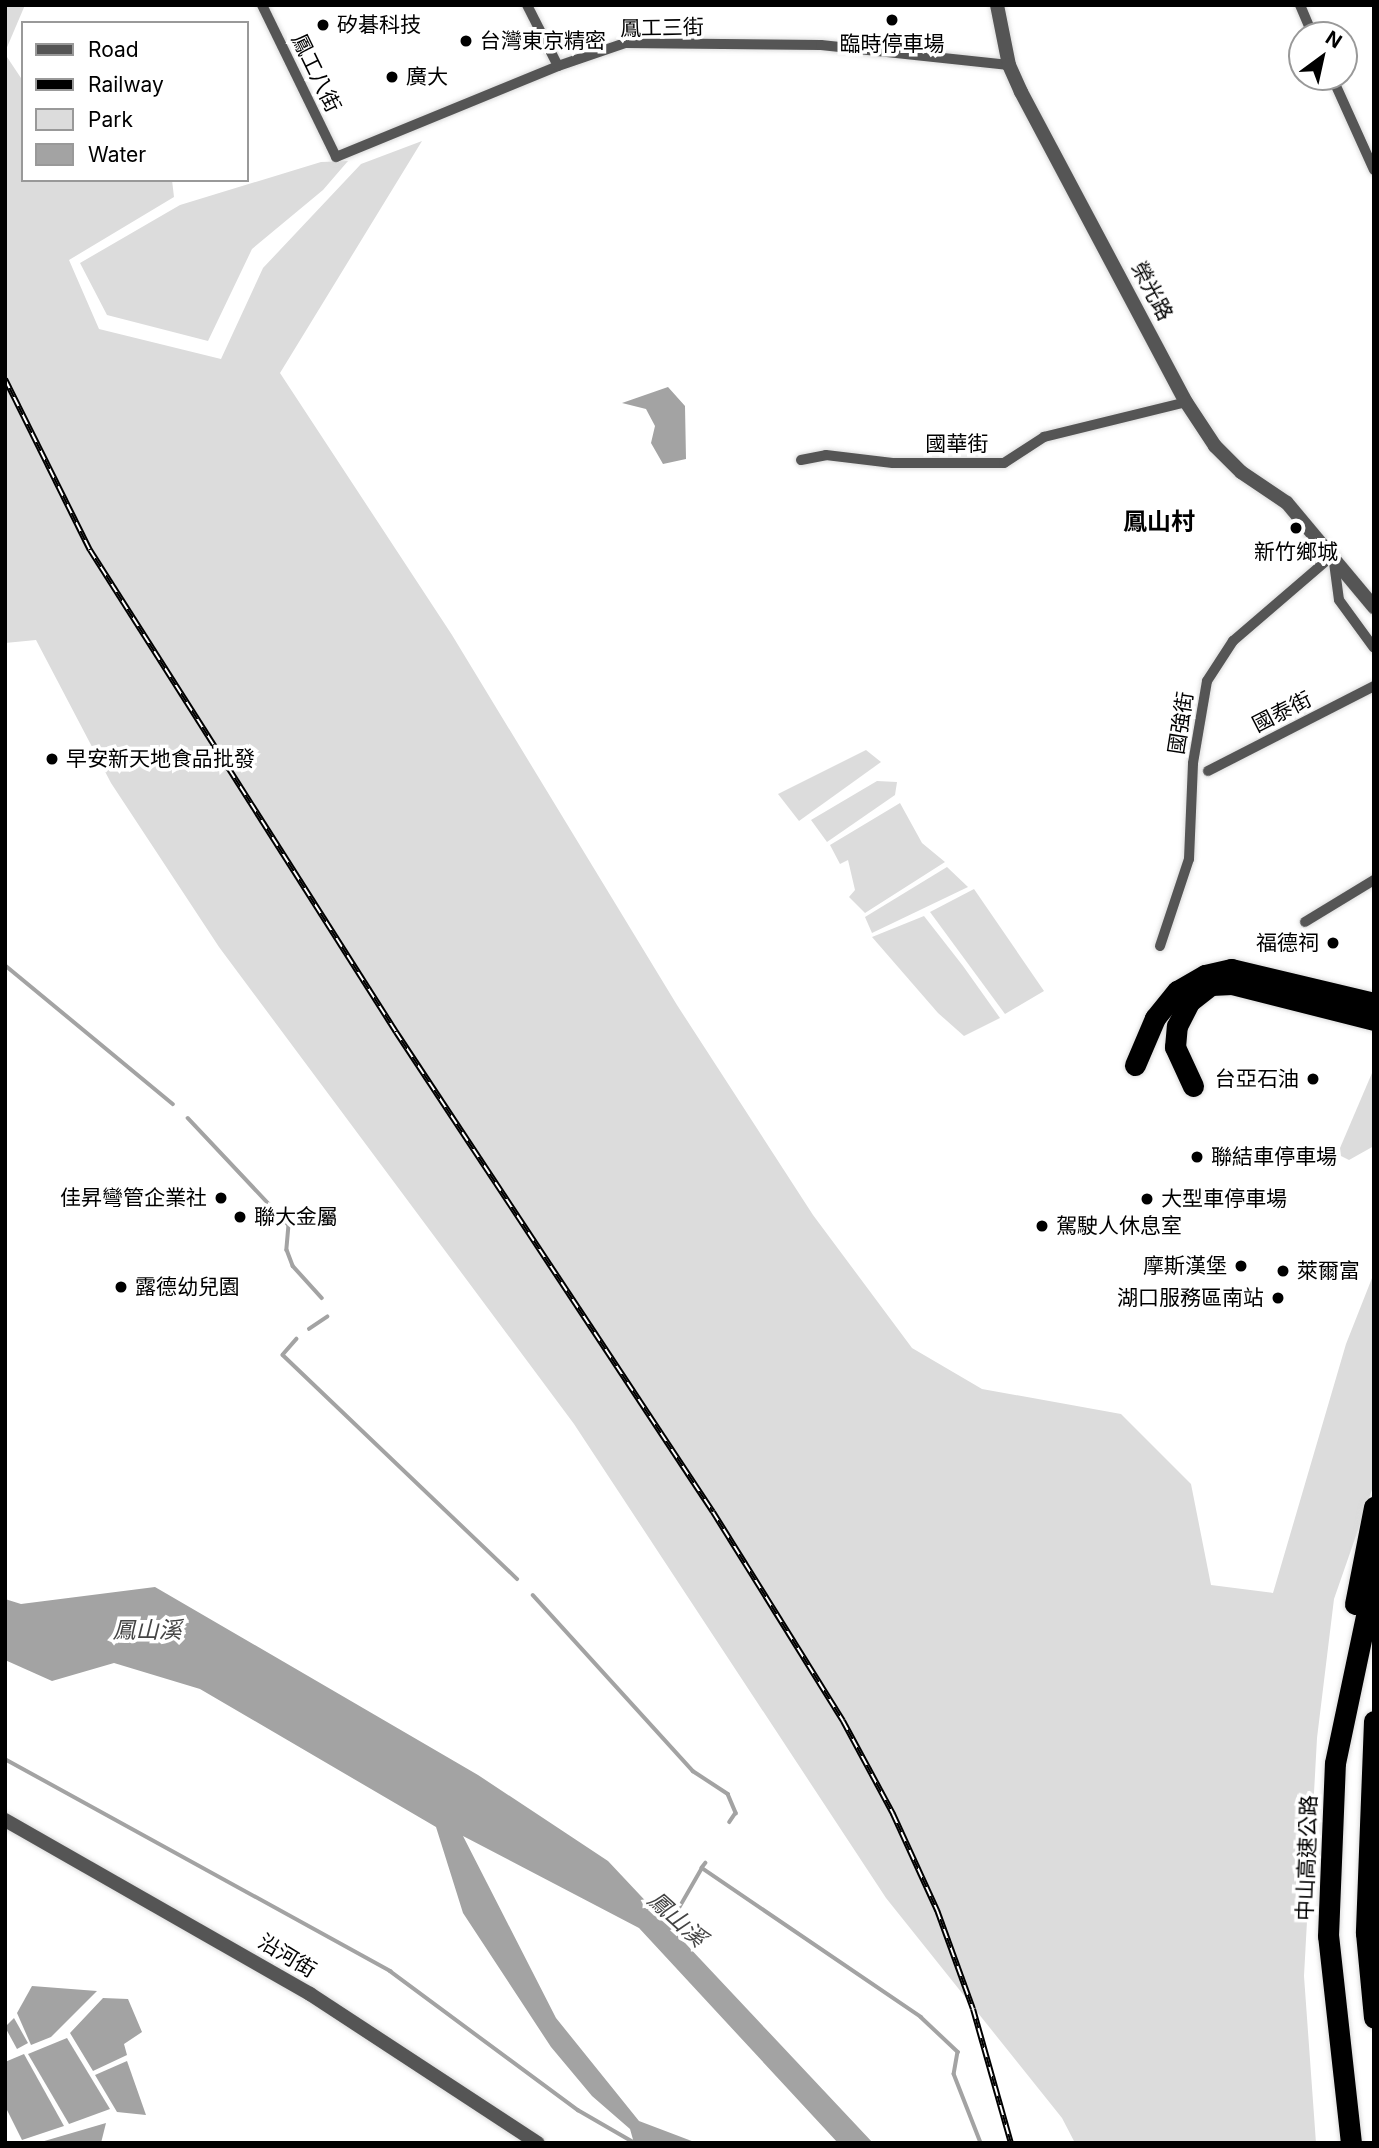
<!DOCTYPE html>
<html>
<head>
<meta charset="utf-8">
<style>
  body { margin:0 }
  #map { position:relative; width:1379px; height:2148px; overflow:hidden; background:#fff; font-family:Inter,"Noto Sans TC",sans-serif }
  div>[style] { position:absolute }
  .green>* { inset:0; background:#dcdcdc }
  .water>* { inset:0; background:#a3a3a3 }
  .stream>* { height:3.5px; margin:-1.75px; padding:0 1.75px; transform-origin:1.75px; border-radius:1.75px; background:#a3a3a3 }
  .roads { filter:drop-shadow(0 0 2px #dbdbdb) drop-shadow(0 0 2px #dbdbdb) }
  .minor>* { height:10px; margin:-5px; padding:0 5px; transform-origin:5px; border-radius:5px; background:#555 }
  .tertiary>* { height:14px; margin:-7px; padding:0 7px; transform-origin:7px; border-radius:7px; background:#555 }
  .motorway>* { height:21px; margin:-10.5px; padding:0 10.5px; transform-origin:10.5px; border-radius:10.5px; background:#000 }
  .rail>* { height:6px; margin-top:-3px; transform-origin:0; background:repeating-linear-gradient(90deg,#fff 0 10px,#000 0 20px); box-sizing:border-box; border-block:2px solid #000 }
  .dots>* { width:19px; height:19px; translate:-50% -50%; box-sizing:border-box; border:4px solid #fff; border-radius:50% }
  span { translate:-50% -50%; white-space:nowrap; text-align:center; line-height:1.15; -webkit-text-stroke:7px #fff; paint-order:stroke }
  .poi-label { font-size:21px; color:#000 }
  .left { translate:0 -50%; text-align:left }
  .right { translate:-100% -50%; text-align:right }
  .street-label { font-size:21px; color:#000 }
  .water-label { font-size:23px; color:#444; font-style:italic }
  .quarter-label { font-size:24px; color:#000; font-weight:700 }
  .frame { position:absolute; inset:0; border:7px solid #000; pointer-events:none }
  .legend { position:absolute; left:21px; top:21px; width:228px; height:161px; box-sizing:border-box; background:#fff; border:2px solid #999; margin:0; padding:9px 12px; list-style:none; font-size:21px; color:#000 }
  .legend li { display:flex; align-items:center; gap:14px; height:35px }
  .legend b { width:35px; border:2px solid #999 }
  .north { position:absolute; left:1288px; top:21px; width:70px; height:70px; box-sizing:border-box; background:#fff; border:2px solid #999; border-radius:50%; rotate:33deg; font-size:19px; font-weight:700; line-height:28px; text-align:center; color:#000 }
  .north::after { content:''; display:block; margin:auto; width:24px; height:32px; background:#000; clip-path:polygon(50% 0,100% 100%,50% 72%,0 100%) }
</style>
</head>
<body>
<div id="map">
  <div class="green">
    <div style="clip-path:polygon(5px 5px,25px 5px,5px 52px)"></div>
    <div style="clip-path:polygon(5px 54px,23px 81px,23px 180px,172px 180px,174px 197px,69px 260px,99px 329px,221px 359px,263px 268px,361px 164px,422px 141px,280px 373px,452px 635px,677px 1005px,813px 1215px,912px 1348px,982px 1389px,1121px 1414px,1191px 1484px,1211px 1585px,1273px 1593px,1346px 1344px,1374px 1273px,1374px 1484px,1334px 1599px,1317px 1738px,1304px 1976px,1316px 2143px,1075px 2143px,1062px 2118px,886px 1898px,574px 1424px,219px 947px,111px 783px,36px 640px,5px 643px)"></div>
    <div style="clip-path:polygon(348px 161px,323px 190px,252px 249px,208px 341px,107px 315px,80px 263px,180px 205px,321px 162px)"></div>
    <div style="clip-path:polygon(866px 750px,881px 762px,799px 821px,778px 794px)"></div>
    <div style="clip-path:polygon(877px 781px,897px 782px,895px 795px,827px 842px,811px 820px)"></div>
    <div style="clip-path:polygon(900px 803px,922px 843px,945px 862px,865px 913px,849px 897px,855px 890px,848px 860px,840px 864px,830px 845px)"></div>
    <div style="clip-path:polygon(947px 867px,968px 887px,872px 933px,865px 917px)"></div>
    <div style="clip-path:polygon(974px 889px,1044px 991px,1005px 1014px,930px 912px)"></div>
    <div style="clip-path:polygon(924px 916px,963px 966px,1000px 1018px,964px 1036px,938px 1013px,872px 937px)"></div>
    <div style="clip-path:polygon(1372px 1073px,1374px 1146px,1349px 1160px,1341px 1156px,1340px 1148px)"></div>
  </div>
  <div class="water">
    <div style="clip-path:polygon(668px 387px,685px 406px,686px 459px,663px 464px,651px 443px,655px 426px,646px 409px,622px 403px)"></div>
    <div style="clip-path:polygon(155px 1587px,478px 1775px,608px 1861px,873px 2143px,838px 2143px,639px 1928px,463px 1836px,556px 2018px,639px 2121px,697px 2143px,634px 2143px,630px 2129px,592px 2096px,551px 2047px,463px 1913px,436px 1827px,200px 1689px,114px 1663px,52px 1681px,5px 1660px,5px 1599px,21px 1604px)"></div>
    <div style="clip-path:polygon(32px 1986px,97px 1991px,51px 2037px,31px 2045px,17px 2013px)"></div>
    <div style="clip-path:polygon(103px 1998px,128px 1999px,142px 2032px,124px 2044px,127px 2055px,93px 2071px,70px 2033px)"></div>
    <div style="clip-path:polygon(14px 2018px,28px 2043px,17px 2049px,5px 2027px)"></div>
    <div style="clip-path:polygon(67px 2038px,110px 2109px,69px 2124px,28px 2054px)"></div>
    <div style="clip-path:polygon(24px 2054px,64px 2126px,22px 2140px,5px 2106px,5px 2062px)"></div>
    <div style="clip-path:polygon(127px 2061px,146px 2115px,117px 2112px,95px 2075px)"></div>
    <div style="clip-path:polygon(106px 2123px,101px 2143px,41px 2142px)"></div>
  </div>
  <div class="stream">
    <div style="left:5px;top:965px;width:218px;rotate:39.6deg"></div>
    <div style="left:188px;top:1118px;width:147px;rotate:46.7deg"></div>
    <div style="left:289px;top:1225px;width:25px;rotate:95deg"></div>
    <div style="left:287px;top:1250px;width:17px;rotate:69deg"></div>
    <div style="left:293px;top:1266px;width:43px;rotate:47.8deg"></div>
    <div style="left:309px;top:1329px;width:22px;rotate:-34deg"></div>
    <div style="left:297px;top:1339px;width:21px;rotate:131deg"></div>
    <div style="left:283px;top:1355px;width:324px;rotate:43.7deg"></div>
    <div style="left:533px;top:1595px;width:238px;rotate:47.7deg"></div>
    <div style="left:693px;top:1771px;width:42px;rotate:33.3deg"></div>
    <div style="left:728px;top:1794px;width:21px;rotate:67deg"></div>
    <div style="left:736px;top:1813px;width:11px;rotate:124deg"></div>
    <div style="left:5px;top:1759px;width:440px;rotate:28.8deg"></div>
    <div style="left:390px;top:1971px;width:234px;rotate:36.5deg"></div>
    <div style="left:578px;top:2110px;width:66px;rotate:30.1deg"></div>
    <div style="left:706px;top:1863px;width:6px;rotate:129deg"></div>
    <div style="left:702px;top:1868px;width:265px;rotate:34.2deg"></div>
    <div style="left:921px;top:2017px;width:51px;rotate:43.4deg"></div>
    <div style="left:958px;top:2052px;width:22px;rotate:100deg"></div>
    <div style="left:954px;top:2074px;width:74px;rotate:68.6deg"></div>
    <div style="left:655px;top:1916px;width:25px;rotate:-18deg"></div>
    <div style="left:679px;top:1908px;width:46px;rotate:-60.1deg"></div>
  </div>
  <div class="roads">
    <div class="minor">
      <div style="left:262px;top:5px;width:169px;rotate:64deg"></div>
      <div style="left:336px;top:157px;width:240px;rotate:-22.3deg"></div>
      <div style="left:558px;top:66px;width:71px;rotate:-18.9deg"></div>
      <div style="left:625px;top:43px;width:196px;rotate:0.6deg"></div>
      <div style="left:821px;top:45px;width:189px;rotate:6.1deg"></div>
      <div style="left:527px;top:5px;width:68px;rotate:63.1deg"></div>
      <div style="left:1300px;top:5px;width:33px;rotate:67deg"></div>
      <div style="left:1332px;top:77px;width:102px;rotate:65.7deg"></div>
      <div style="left:801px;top:460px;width:25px;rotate:-11deg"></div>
      <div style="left:826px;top:455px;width:67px;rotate:6.8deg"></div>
      <div style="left:893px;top:463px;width:111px"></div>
      <div style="left:1004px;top:463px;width:48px;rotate:-33deg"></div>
      <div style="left:1044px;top:437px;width:146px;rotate:-13.8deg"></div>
      <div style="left:1208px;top:771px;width:186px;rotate:-27.1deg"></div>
      <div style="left:1305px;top:922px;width:81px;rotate:-31.3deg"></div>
      <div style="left:1160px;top:946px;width:92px;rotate:-71.6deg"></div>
      <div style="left:1189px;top:859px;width:96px;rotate:-87.6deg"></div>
      <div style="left:1193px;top:763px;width:83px;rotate:-80.3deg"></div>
      <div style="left:1207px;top:681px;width:48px;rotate:-57deg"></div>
      <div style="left:1233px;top:641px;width:132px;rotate:-40.7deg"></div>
      <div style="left:1333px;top:555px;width:45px;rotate:82.4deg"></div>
      <div style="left:1339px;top:600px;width:59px;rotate:53.9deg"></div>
    </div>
    <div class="tertiary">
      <div style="left:997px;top:5px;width:61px;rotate:78.7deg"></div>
      <div style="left:1009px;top:65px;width:30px;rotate:66deg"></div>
      <div style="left:1021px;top:92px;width:351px;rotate:62deg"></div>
      <div style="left:1186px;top:402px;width:53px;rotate:56.6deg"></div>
      <div style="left:1215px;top:446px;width:37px;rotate:45deg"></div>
      <div style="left:1241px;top:472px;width:55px;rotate:34deg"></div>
      <div style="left:1287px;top:503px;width:136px;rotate:50.1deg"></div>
      <div style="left:5px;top:1820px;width:351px;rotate:29.7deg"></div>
      <div style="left:310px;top:1994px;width:272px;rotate:33.2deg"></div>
    </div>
    <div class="motorway">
      <div style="left:1135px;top:1065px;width:51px;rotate:-66.9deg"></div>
      <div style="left:1155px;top:1018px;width:35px;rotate:-51deg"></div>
      <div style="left:1177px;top:991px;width:32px;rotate:-30deg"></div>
      <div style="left:1205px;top:975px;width:27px;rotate:-13deg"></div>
      <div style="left:1231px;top:969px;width:147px;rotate:13.4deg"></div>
      <div style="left:1193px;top:1086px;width:43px;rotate:-114.8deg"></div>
      <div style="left:1175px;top:1047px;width:21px;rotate:-85deg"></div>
      <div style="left:1177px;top:1026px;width:27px;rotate:-63deg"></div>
      <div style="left:1189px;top:1002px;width:28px;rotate:-38deg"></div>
      <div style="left:1211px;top:985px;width:21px;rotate:-3deg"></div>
      <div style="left:1232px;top:984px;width:146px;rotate:14.2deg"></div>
      <div style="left:1355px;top:1604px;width:99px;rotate:-78.9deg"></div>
      <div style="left:1374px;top:1721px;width:212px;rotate:92.2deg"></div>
      <div style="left:1366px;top:1933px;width:85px;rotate:84.6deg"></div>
      <div style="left:1351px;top:2143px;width:208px;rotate:-96.3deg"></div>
      <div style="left:1328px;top:1936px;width:173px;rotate:-87.7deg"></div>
      <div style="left:1335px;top:1763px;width:189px;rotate:-78.1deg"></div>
    </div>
  </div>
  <div class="rail">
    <div style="left:5px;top:379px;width:191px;rotate:63.6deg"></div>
    <div style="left:90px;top:550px;width:571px;rotate:57.59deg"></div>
    <div style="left:396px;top:1032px;width:575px;rotate:56.56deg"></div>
    <div style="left:713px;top:1512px;width:246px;rotate:58.1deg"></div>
    <div style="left:843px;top:1721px;width:106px;rotate:61.7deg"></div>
    <div style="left:893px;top:1814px;width:106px;rotate:65.4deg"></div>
    <div style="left:937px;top:1910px;width:105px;rotate:70deg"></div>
    <div style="left:973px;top:2009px;width:139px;rotate:74.2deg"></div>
  </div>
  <div class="dots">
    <div style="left:892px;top:20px;background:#000"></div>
    <div style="left:323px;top:25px;background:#000"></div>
    <div style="left:466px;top:41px;background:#000"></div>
    <div style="left:392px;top:77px;background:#000"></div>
    <div style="left:1296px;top:528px;background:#000"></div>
    <div style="left:52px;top:759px;background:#000"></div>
    <div style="left:1333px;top:943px;background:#000"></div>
    <div style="left:1313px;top:1079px;background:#000"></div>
    <div style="left:1197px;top:1157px;background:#000"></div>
    <div style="left:221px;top:1198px;background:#000"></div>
    <div style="left:1147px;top:1199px;background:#000"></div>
    <div style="left:240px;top:1217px;background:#000"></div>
    <div style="left:1042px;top:1226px;background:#000"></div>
    <div style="left:1241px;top:1266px;background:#000"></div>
    <div style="left:1283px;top:1271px;background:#000"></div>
    <div style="left:121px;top:1287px;background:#000"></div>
    <div style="left:1278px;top:1298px;background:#000"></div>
  </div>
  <div class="poi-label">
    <span class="left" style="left:337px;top:25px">矽碁科技</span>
    <span class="left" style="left:480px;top:41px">台灣東京精密</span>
    <span style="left:892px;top:44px">臨時停車場</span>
    <span class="left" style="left:406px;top:77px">廣大</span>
    <span style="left:1296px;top:552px">新竹鄉城</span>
    <span class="left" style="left:66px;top:759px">早安新天地食品批發</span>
    <span class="right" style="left:1319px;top:943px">福德祠</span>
    <span class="right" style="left:1299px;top:1079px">台亞石油</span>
    <span class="left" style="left:1211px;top:1157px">聯結車停車場</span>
    <span class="right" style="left:207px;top:1198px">佳昇彎管企業社</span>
    <span class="left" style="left:1161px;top:1199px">大型車停車場</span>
    <span class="left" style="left:254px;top:1217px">聯大金屬</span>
    <span class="left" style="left:1056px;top:1226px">駕駛人休息室</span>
    <span class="right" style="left:1227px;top:1266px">摩斯漢堡</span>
    <span class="left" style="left:1297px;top:1271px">萊爾富</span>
    <span class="left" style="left:135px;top:1287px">露德幼兒園</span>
    <span class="right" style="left:1264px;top:1298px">湖口服務區南站</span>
  </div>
  <div class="street-label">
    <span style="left:662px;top:28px;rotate:-1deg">鳳工三街</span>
    <span style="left:316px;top:73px;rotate:64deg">鳳工八街</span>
    <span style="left:1152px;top:291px;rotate:62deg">榮光路</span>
    <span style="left:957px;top:444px">國華街</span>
    <span style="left:1282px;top:712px;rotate:-27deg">國泰街</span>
    <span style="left:1181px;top:723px;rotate:-81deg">國強街</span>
    <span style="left:1307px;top:1858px;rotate:-88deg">中山高速公路</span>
    <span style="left:287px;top:1956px;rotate:31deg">沿河街</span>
  </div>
  <div class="water-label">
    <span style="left:147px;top:1630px">鳳山溪</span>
    <span style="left:677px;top:1919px;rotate:42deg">鳳山溪</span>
  </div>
  <div class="quarter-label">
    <span style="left:1159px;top:522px">鳳山村</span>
  </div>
  <div class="frame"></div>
  <ul class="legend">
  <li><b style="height:9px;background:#555"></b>Road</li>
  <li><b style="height:9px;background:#000"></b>Railway</li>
  <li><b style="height:19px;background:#dcdcdc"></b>Park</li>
  <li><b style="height:19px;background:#a3a3a3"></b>Water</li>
  </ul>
  <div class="north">N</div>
</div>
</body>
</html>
